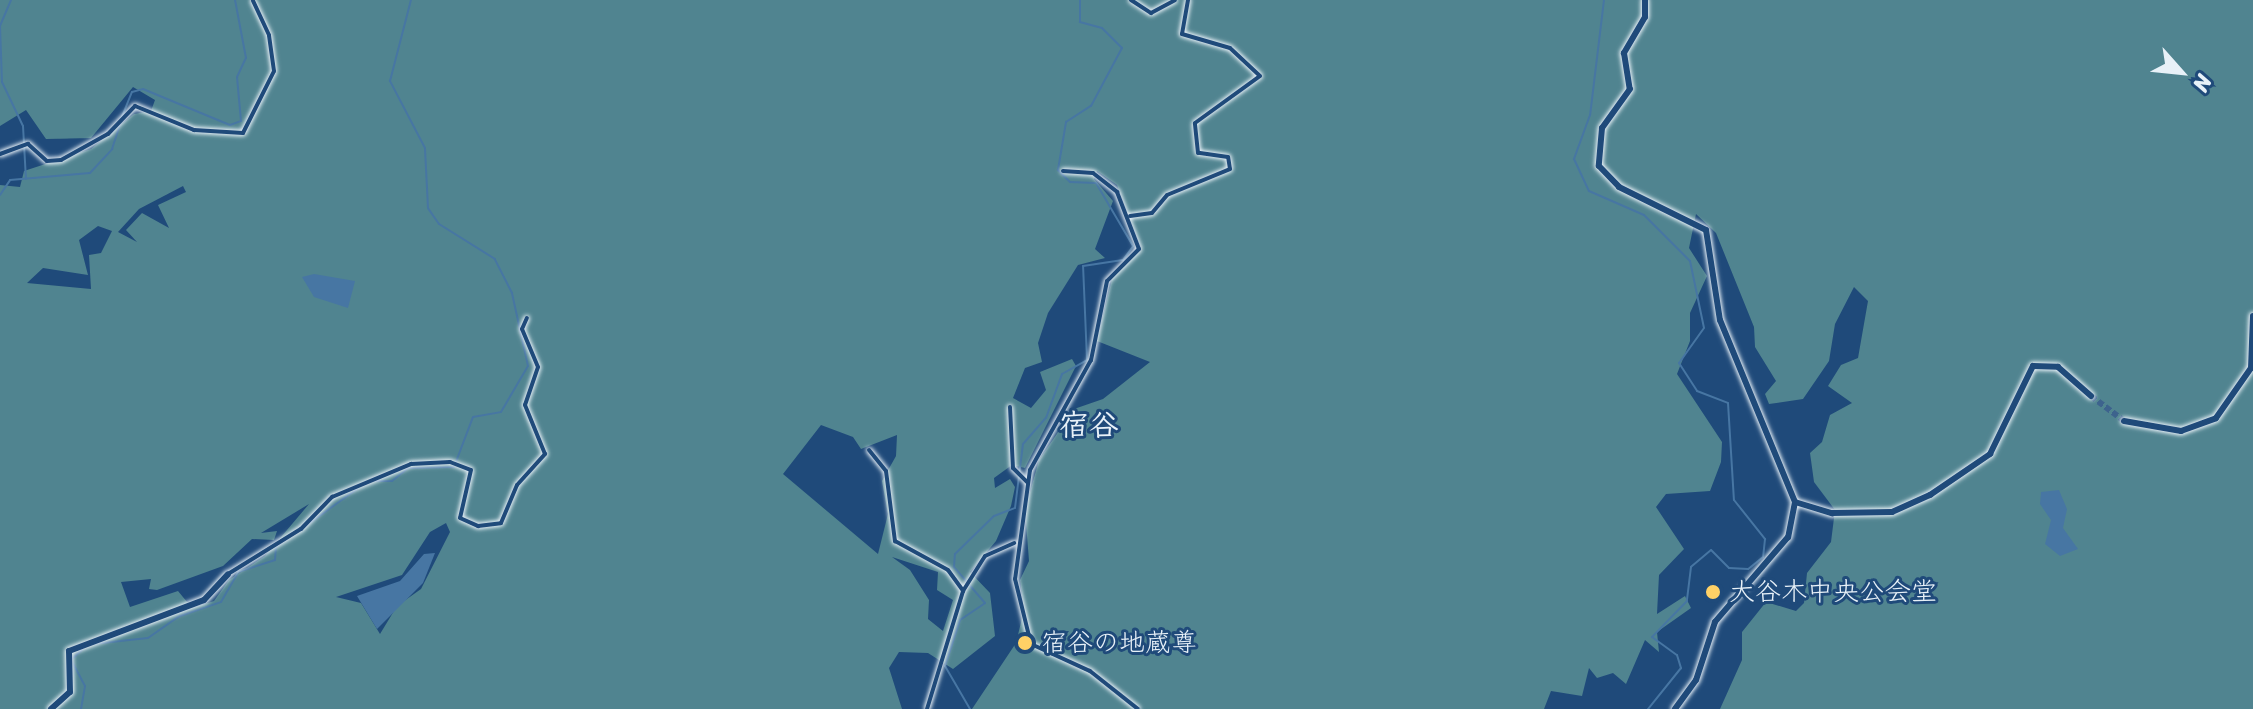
<!DOCTYPE html>
<html>
<head>
<meta charset="utf-8">
<style>
  body { margin:0 }
  #map { position:relative; width:2253px; height:709px; overflow:hidden; background:#1f4a7a; font-family:Sriracha,"Klee One",sans-serif }
  div>[style] { position:absolute }
  .green>* { inset:0; background:#508490 }
  .water>* { inset:0; background:#4776a3 }
  .stream>* { height:2px; margin:-1px; padding:0 1px; transform-origin:1px; border-radius:1px; background:#4776a3 }
  .secondary-tunnel>* { height:6px; margin-top:-3px; transform-origin:0; background:repeating-linear-gradient(90deg,#3d638d 0 6px,transparent 0 9px) }
  .roads { filter:drop-shadow(0 0 2px #e8f1f8) drop-shadow(0 0 2px #e8f1f8) }
  .street>* { height:4px; margin:-2px; padding:0 2px; transform-origin:2px; border-radius:2px; background:#1f4a7a }
  .secondary>* { height:6px; margin:-3px; padding:0 3px; transform-origin:3px; border-radius:3px; background:#1f4a7a }
  .dots>* { width:22px; height:22px; translate:-50% -50%; box-sizing:border-box; border:4px solid #1f4a7a; border-radius:50% }
  span { translate:-50% -50%; white-space:nowrap; text-align:center; line-height:1.15; -webkit-text-stroke:6px #1f4a7a; paint-order:stroke }
  .poi-label { font-size:26px; color:#e8f1f8 }
  .left { translate:0 -50%; text-align:left }
  .quarter-label { font-size:30px; color:#e8f1f8; font-weight:700 }
  .north { position:absolute; left:2141px; top:32px; width:80px; height:80px; -webkit-text-stroke:6px #1f4a7a; paint-order:stroke; rotate:117deg; font-size:22px; font-weight:700; line-height:32px; text-align:center; color:#e8f1f8 }
  .north::after { content:''; display:block; margin:auto; width:28px; height:36px; background:#e8f1f8; clip-path:polygon(50% 0,100% 100%,50% 72%,0 100%) }
</style>
</head>
<body>
<div id="map">
  <div class="green">
    <div style="clip-path:polygon(evenodd,0 0,2253px 0,2253px 709px,1720px 709px,1742px 660px,1742px 632px,1766px 602px,1796px 611px,1804px 603px,1807px 573px,1831px 542px,1835px 510px,1814px 482px,1810px 453px,1822px 442px,1830px 415px,1852px 403px,1828px 386px,1841px 365px,1858px 358px,1868px 301px,1854px 287px,1835px 324px,1829px 361px,1803px 399px,1769px 404px,1765px 394px,1776px 381px,1755px 347px,1754px 327px,1716px 233px,1696px 214px,1689px 248px,1707px 276px,1690px 313px,1690px 341px,1677px 374px,1722px 442px,1721px 462px,1710px 491px,1666px 494px,1656px 507px,1684px 549px,1659px 575px,1657px 614px,1685px 596px,1691px 608px,1657px 632px,1659px 652px,1645px 640px,1626px 684px,1613px 673px,1597px 678px,1589px 668px,1582px 696px,1551px 691px,1544px 709px,972px 709px,1016px 643px,1024px 610px,1020px 580px,1029px 561px,1025px 510px,1039px 460px,1074px 409px,1103px 399px,1150px 362px,1097px 341px,1112px 279px,1141px 247px,1117px 185px,1097px 171px,1094px 179px,1113px 201px,1095px 249px,1105px 258px,1078px 265px,1048px 313px,1038px 343px,1042px 362px,1025px 368px,1013px 398px,1031px 408px,1046px 390px,1040px 372px,1072px 359px,1076px 366px,1025px 468px,1012px 465px,994px 478px,995px 488px,1010px 479px,1015px 487px,1011px 506px,996px 541px,970px 572px,990px 593px,995px 636px,953px 669px,928px 653px,899px 652px,889px 668px,902px 709px,0 709px,0 185px,20px 187px,24px 171px,91px 149px,134px 114px,151px 111px,155px 100px,133px 87px,91px 138px,46px 139px,26px 110px,0 126px,0 0,183px 186px,186px 192px,158px 205px,169px 228px,142px 213px,126px 230px,137px 242px,118px 232px,139px 209px,183px 186px,0 0,98px 226px,112px 231px,101px 253px,89px 255px,91px 289px,27px 283px,43px 268px,88px 275px,79px 240px,98px 226px,0 0,821px 425px,853px 437px,861px 449px,897px 435px,896px 456px,882px 481px,888px 514px,878px 554px,783px 474px,821px 425px,0 0,309px 504px,265px 556px,229px 580px,214px 601px,192px 608px,178px 591px,130px 607px,121px 582px,151px 579px,149px 589px,157px 590px,223px 566px,252px 539px,274px 540px,277px 531px,261px 533px,309px 504px,0 0,446px 523px,450px 532px,421px 589px,397px 606px,380px 634px,361px 603px,336px 597px,402px 575px,430px 532px,446px 523px,0 0,892px 557px,938px 572px,937px 590px,953px 600px,943px 631px,928px 619px,929px 600px,910px 570px,892px 557px)"></div>
  </div>
  <div class="water">
    <div style="clip-path:polygon(314px 274px,355px 281px,348px 308px,314px 297px,302px 277px)"></div>
    <div style="clip-path:polygon(2059px 490px,2067px 509px,2063px 528px,2078px 549px,2060px 556px,2045px 544px,2051px 520px,2040px 504px,2041px 492px)"></div>
    <div style="clip-path:polygon(435px 553px,423px 583px,377px 629px,357px 596px,400px 581px,424px 554px)"></div>
  </div>
  <div class="stream">
    <div style="left:11px;top:0;width:28px;rotate:113deg"></div>
    <div style="left:0;top:26px;width:56px;rotate:88deg"></div>
    <div style="left:2px;top:82px;width:49px;rotate:64.5deg"></div>
    <div style="left:23px;top:126px;width:53px;rotate:86.8deg"></div>
    <div style="left:1604px;top:0;width:116px;rotate:96.9deg"></div>
    <div style="left:1590px;top:115px;width:47px;rotate:110deg"></div>
    <div style="left:1574px;top:159px;width:35px;rotate:65deg"></div>
    <div style="left:1589px;top:191px;width:60px;rotate:23.6deg"></div>
    <div style="left:1644px;top:215px;width:65px;rotate:45deg"></div>
    <div style="left:1690px;top:261px;width:68px;rotate:78.2deg"></div>
    <div style="left:1704px;top:328px;width:43px;rotate:125.5deg"></div>
    <div style="left:1679px;top:363px;width:33px;rotate:57deg"></div>
    <div style="left:1697px;top:391px;width:33px;rotate:21deg"></div>
    <div style="left:1728px;top:403px;width:97px;rotate:86.5deg"></div>
    <div style="left:1734px;top:500px;width:50px;rotate:51.5deg"></div>
    <div style="left:1765px;top:539px;width:18px;rotate:96deg"></div>
    <div style="left:1763px;top:557px;width:19px;rotate:141deg"></div>
    <div style="left:1748px;top:569px;width:19px;rotate:-177deg"></div>
    <div style="left:1729px;top:568px;width:25px;rotate:-135deg"></div>
    <div style="left:1711px;top:550px;width:26px;rotate:140deg"></div>
    <div style="left:1691px;top:567px;width:34px;rotate:97deg"></div>
    <div style="left:1687px;top:601px;width:50px;rotate:134.2deg"></div>
    <div style="left:1652px;top:637px;width:31px;rotate:36deg"></div>
    <div style="left:1677px;top:655px;width:14px;rotate:73deg"></div>
    <div style="left:1681px;top:668px;width:53px;rotate:128.8deg"></div>
    <div style="left:121px;top:119px;width:29px;rotate:-68deg"></div>
    <div style="left:132px;top:92px;width:11px;rotate:-15deg"></div>
    <div style="left:143px;top:89px;width:94px;rotate:22.5deg"></div>
    <div style="left:230px;top:125px;width:12px;rotate:-20deg"></div>
    <div style="left:241px;top:121px;width:44px;rotate:-95.2deg"></div>
    <div style="left:237px;top:77px;width:21px;rotate:-65deg"></div>
    <div style="left:246px;top:58px;width:59px;rotate:-100.7deg"></div>
    <div style="left:0;top:195px;width:18px;rotate:-56deg"></div>
    <div style="left:10px;top:180px;width:80px;rotate:-5deg"></div>
    <div style="left:90px;top:173px;width:33px;rotate:-47deg"></div>
    <div style="left:112px;top:149px;width:25px;rotate:-72deg"></div>
    <div style="left:374px;top:481px;width:18px"></div>
    <div style="left:392px;top:481px;width:21px;rotate:-39deg"></div>
    <div style="left:408px;top:468px;width:46px;rotate:-1.2deg"></div>
    <div style="left:454px;top:467px;width:53px;rotate:-69.2deg"></div>
    <div style="left:473px;top:417px;width:28px;rotate:-10deg"></div>
    <div style="left:501px;top:412px;width:53px;rotate:-59.6deg"></div>
    <div style="left:528px;top:366px;width:75px;rotate:-102.4deg"></div>
    <div style="left:512px;top:293px;width:38px;rotate:-117deg"></div>
    <div style="left:495px;top:259px;width:66px;rotate:-148deg"></div>
    <div style="left:439px;top:224px;width:19px;rotate:-125deg"></div>
    <div style="left:428px;top:208px;width:60px;rotate:-92.9deg"></div>
    <div style="left:425px;top:148px;width:76px;rotate:-117.6deg"></div>
    <div style="left:390px;top:81px;width:84px;rotate:-75.5deg"></div>
    <div style="left:93px;top:644px;width:55px;rotate:-6.2deg"></div>
    <div style="left:148px;top:638px;width:39px;rotate:-35deg"></div>
    <div style="left:180px;top:616px;width:43px;rotate:-18.9deg"></div>
    <div style="left:221px;top:602px;width:34px;rotate:-60deg"></div>
    <div style="left:238px;top:572px;width:39px;rotate:-18deg"></div>
    <div style="left:275px;top:560px;width:13px;rotate:-86deg"></div>
    <div style="left:276px;top:547px;width:100px;rotate:-35.6deg"></div>
    <div style="left:81px;top:709px;width:23px;rotate:-80deg"></div>
    <div style="left:85px;top:686px;width:30px;rotate:-118deg"></div>
    <div style="left:71px;top:660px;width:18px;rotate:-43deg"></div>
    <div style="left:970px;top:709px;width:50px;rotate:-120.2deg"></div>
    <div style="left:945px;top:666px;width:48px;rotate:-71.9deg"></div>
    <div style="left:960px;top:620px;width:30px;rotate:-34deg"></div>
    <div style="left:985px;top:603px;width:48px;rotate:-130.7deg"></div>
    <div style="left:954px;top:567px;width:13px;rotate:-86deg"></div>
    <div style="left:955px;top:554px;width:54px;rotate:-44.3deg"></div>
    <div style="left:994px;top:516px;width:22px;rotate:-21deg"></div>
    <div style="left:1015px;top:508px;width:64px;rotate:-82.9deg"></div>
    <div style="left:1023px;top:444px;width:35px;rotate:-49deg"></div>
    <div style="left:1046px;top:418px;width:47px;rotate:-70deg"></div>
    <div style="left:1062px;top:374px;width:29px;rotate:-29deg"></div>
    <div style="left:1087px;top:360px;width:94px;rotate:-92.4deg"></div>
    <div style="left:1083px;top:266px;width:40px;rotate:-8.5deg"></div>
    <div style="left:1123px;top:260px;width:17px;rotate:-54deg"></div>
    <div style="left:1133px;top:246px;width:73px;rotate:-120.4deg"></div>
    <div style="left:1096px;top:183px;width:26px;rotate:-178deg"></div>
    <div style="left:1070px;top:182px;width:17px;rotate:-135deg"></div>
    <div style="left:1058px;top:170px;width:49px;rotate:-80.5deg"></div>
    <div style="left:1066px;top:122px;width:30px;rotate:-33deg"></div>
    <div style="left:1091px;top:106px;width:66px;rotate:-61.9deg"></div>
    <div style="left:1122px;top:48px;width:28px;rotate:-135deg"></div>
    <div style="left:1102px;top:28px;width:23px;rotate:-165deg"></div>
    <div style="left:1080px;top:22px;width:22px;rotate:-90deg"></div>
  </div>
  <div class="secondary-tunnel">
    <div style="left:2091px;top:396px;width:41px;rotate:37.1deg"></div>
  </div>
  <div class="roads">
    <div class="street">
      <div style="left:1131px;top:0;width:24px;rotate:33deg"></div>
      <div style="left:1151px;top:13px;width:27px;rotate:-28deg"></div>
      <div style="left:0;top:154px;width:30px;rotate:-20deg"></div>
      <div style="left:28px;top:144px;width:25px;rotate:42deg"></div>
      <div style="left:47px;top:161px;width:14px;rotate:-4deg"></div>
      <div style="left:61px;top:160px;width:54px;rotate:-29deg"></div>
      <div style="left:108px;top:134px;width:39px;rotate:-46deg"></div>
      <div style="left:135px;top:106px;width:64px;rotate:22.1deg"></div>
      <div style="left:194px;top:130px;width:49px;rotate:3.5deg"></div>
      <div style="left:243px;top:133px;width:69px;rotate:-63.4deg"></div>
      <div style="left:274px;top:71px;width:36px;rotate:-98deg"></div>
      <div style="left:269px;top:35px;width:38px;rotate:-115deg"></div>
      <div style="left:1063px;top:171px;width:30px;rotate:4deg"></div>
      <div style="left:1093px;top:173px;width:31px;rotate:38deg"></div>
      <div style="left:1117px;top:192px;width:61px;rotate:68.9deg"></div>
      <div style="left:1139px;top:249px;width:45px;rotate:135deg"></div>
      <div style="left:1107px;top:281px;width:81px;rotate:101.4deg"></div>
      <div style="left:1091px;top:360px;width:126px;rotate:119deg"></div>
      <div style="left:1030px;top:470px;width:110px;rotate:97.8deg"></div>
      <div style="left:1015px;top:579px;width:67px;rotate:76.2deg"></div>
      <div style="left:1031px;top:644px;width:65px;rotate:24.6deg"></div>
      <div style="left:1090px;top:671px;width:61px;rotate:38.4deg"></div>
      <div style="left:1130px;top:216px;width:22px;rotate:-8deg"></div>
      <div style="left:1152px;top:213px;width:23px;rotate:-50deg"></div>
      <div style="left:1167px;top:195px;width:68px;rotate:-22.4deg"></div>
      <div style="left:1230px;top:169px;width:12px;rotate:-99deg"></div>
      <div style="left:1228px;top:157px;width:30px;rotate:-172deg"></div>
      <div style="left:1198px;top:153px;width:30px;rotate:-96deg"></div>
      <div style="left:1195px;top:123px;width:80px;rotate:-35.9deg"></div>
      <div style="left:1260px;top:76px;width:41px;rotate:-137deg"></div>
      <div style="left:1230px;top:48px;width:50px;rotate:-163.7deg"></div>
      <div style="left:1182px;top:34px;width:35px;rotate:-80deg"></div>
      <div style="left:1010px;top:407px;width:61px;rotate:87.2deg"></div>
      <div style="left:1013px;top:468px;width:20px;rotate:45deg"></div>
      <div style="left:869px;top:450px;width:27px;rotate:51deg"></div>
      <div style="left:886px;top:471px;width:71px;rotate:82.7deg"></div>
      <div style="left:895px;top:541px;width:60px;rotate:28.7deg"></div>
      <div style="left:948px;top:570px;width:26px;rotate:54deg"></div>
      <div style="left:228px;top:574px;width:86px;rotate:-31.7deg"></div>
      <div style="left:301px;top:529px;width:45px;rotate:-45.9deg"></div>
      <div style="left:332px;top:497px;width:86px;rotate:-22.7deg"></div>
      <div style="left:411px;top:464px;width:39px;rotate:-3deg"></div>
      <div style="left:450px;top:462px;width:22px;rotate:21deg"></div>
      <div style="left:471px;top:470px;width:49px;rotate:102.9deg"></div>
      <div style="left:460px;top:518px;width:20px;rotate:24deg"></div>
      <div style="left:478px;top:526px;width:23px;rotate:-7deg"></div>
      <div style="left:501px;top:523px;width:41px;rotate:-67.2deg"></div>
      <div style="left:517px;top:485px;width:42px;rotate:-47.9deg"></div>
      <div style="left:545px;top:454px;width:53px;rotate:-112.2deg"></div>
      <div style="left:525px;top:405px;width:40px;rotate:-71.1deg"></div>
      <div style="left:538px;top:367px;width:41px;rotate:-112.8deg"></div>
      <div style="left:522px;top:329px;width:12px;rotate:-66deg"></div>
      <div style="left:927px;top:709px;width:123px;rotate:-73deg"></div>
      <div style="left:963px;top:591px;width:41px;rotate:-57.8deg"></div>
      <div style="left:985px;top:556px;width:32px;rotate:-24deg"></div>
    </div>
    <div class="secondary">
      <div style="left:1645px;top:0;width:17px;rotate:90deg"></div>
      <div style="left:1645px;top:17px;width:42px;rotate:120.3deg"></div>
      <div style="left:1624px;top:53px;width:36px;rotate:81deg"></div>
      <div style="left:1630px;top:89px;width:48px;rotate:125.7deg"></div>
      <div style="left:1602px;top:128px;width:38px;rotate:95deg"></div>
      <div style="left:1599px;top:166px;width:29px;rotate:46deg"></div>
      <div style="left:1619px;top:187px;width:97px;rotate:26.3deg"></div>
      <div style="left:1706px;top:230px;width:91px;rotate:81.2deg"></div>
      <div style="left:1720px;top:320px;width:197px;rotate:67.6deg"></div>
      <div style="left:1795px;top:502px;width:36px;rotate:101deg"></div>
      <div style="left:1788px;top:537px;width:112px;rotate:130.7deg"></div>
      <div style="left:1715px;top:622px;width:61px;rotate:108.1deg"></div>
      <div style="left:1696px;top:680px;width:36px;rotate:126deg"></div>
      <div style="left:2124px;top:421px;width:58px;rotate:10deg"></div>
      <div style="left:2181px;top:431px;width:37px;rotate:-20deg"></div>
      <div style="left:2216px;top:418px;width:61px;rotate:-55deg"></div>
      <div style="left:2251px;top:368px;width:52px;rotate:-87.8deg"></div>
      <div style="left:1795px;top:502px;width:39px;rotate:17deg"></div>
      <div style="left:1832px;top:513px;width:60px;rotate:-1deg"></div>
      <div style="left:1892px;top:512px;width:42px;rotate:-24.1deg"></div>
      <div style="left:1930px;top:495px;width:73px;rotate:-34.3deg"></div>
      <div style="left:1990px;top:454px;width:98px;rotate:-64deg"></div>
      <div style="left:2033px;top:366px;width:25px;rotate:2deg"></div>
      <div style="left:2058px;top:367px;width:44px;rotate:41.3deg"></div>
      <div style="left:51px;top:709px;width:25px;rotate:-42deg"></div>
      <div style="left:70px;top:692px;width:41px;rotate:-91.4deg"></div>
      <div style="left:69px;top:651px;width:144px;rotate:-20.7deg"></div>
      <div style="left:204px;top:600px;width:35px;rotate:-47deg"></div>
    </div>
  </div>
  <div class="dots">
    <div style="left:1713px;top:592px;background:#ffd166"></div>
    <div style="left:1025px;top:643px;background:#ffd166"></div>
  </div>
  <div class="poi-label">
    <span class="left" style="left:1729px;top:592px">大谷木中央公会堂</span>
    <span class="left" style="left:1041px;top:643px">宿谷の地蔵尊</span>
  </div>
  <div class="quarter-label">
    <span style="left:1089px;top:425px">宿谷</span>
  </div>
  <div class="north">N</div>
</div>
</body>
</html>
